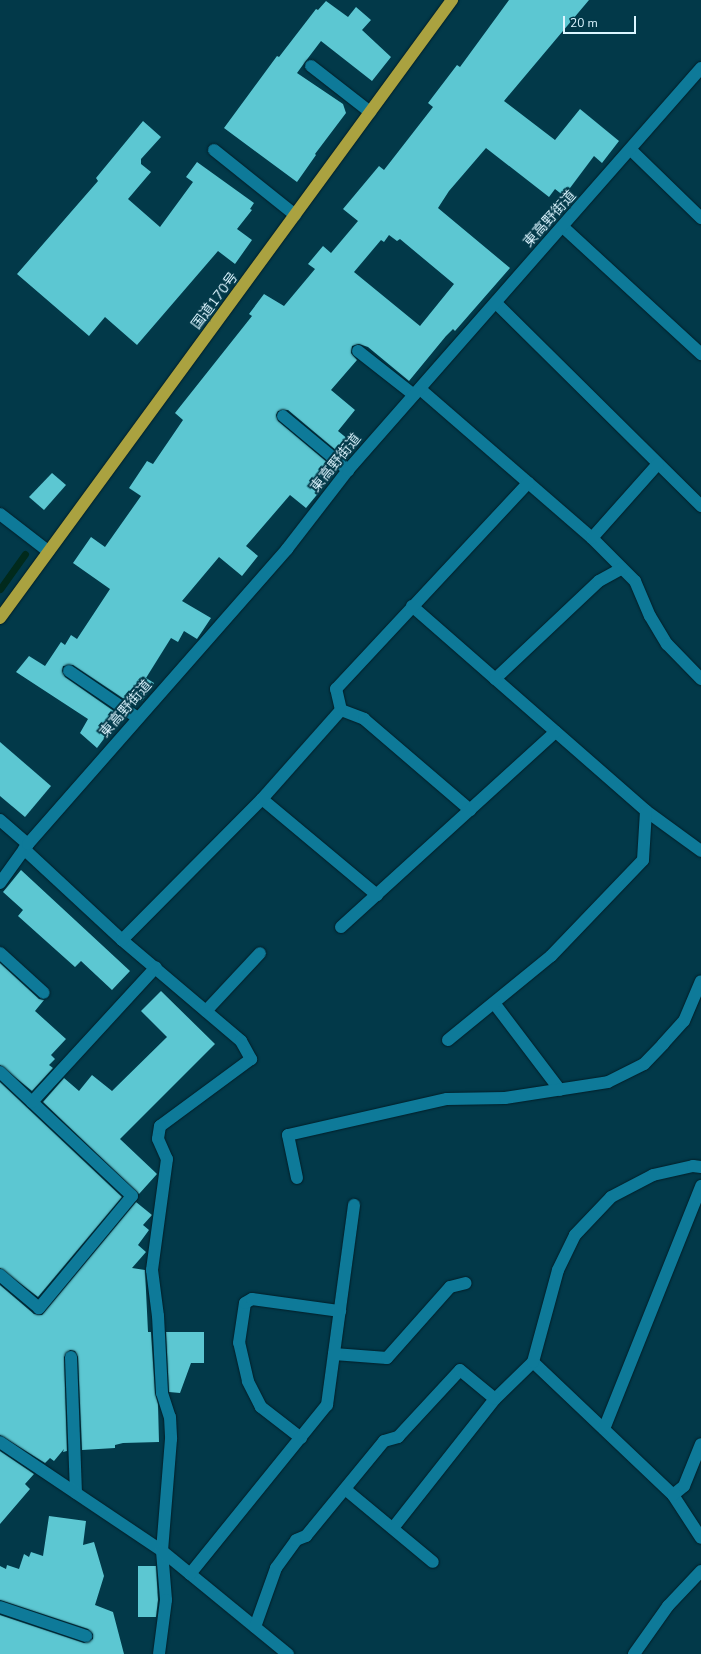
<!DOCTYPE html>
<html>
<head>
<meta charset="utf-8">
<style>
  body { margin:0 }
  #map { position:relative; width:701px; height:1654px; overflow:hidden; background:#023949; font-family:"Nunito Sans","Noto Sans JP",sans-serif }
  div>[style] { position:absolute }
  .stream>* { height:7px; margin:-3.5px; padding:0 3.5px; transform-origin:3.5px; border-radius:3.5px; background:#012a1c }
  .building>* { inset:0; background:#5cc7d2 }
  .roads { filter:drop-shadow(0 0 1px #021e28) drop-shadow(0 0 1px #021e28) }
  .minor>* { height:12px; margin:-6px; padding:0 6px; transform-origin:6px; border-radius:6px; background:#0e7a99 }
  .highway>* { height:12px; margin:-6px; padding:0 6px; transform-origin:6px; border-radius:6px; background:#aaa240 }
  span { translate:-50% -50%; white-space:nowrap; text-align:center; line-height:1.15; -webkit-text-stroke:4px #023949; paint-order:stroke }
  .street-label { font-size:14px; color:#dcf5ff }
  .scale { position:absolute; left:563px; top:16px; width:73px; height:18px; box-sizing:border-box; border:2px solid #dcf5ff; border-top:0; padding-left:5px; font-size:12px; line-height:14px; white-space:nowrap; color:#dcf5ff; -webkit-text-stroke:3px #023949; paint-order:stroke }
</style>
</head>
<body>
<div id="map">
  <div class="stream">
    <div style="left:0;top:589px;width:43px;rotate:-54.5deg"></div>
  </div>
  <div class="building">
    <div style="clip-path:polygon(evenodd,509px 0,589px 0,504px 101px,555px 140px,580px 109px,619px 141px,602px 163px,594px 156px,564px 196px,555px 189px,549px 197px,486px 148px,449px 191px,438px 208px,510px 268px,455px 331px,453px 329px,446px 336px,409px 381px,368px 347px,359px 344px,352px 346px,351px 353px,357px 360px,331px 390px,355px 410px,338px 431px,354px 444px,344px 457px,288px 410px,278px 411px,276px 415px,278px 421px,334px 468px,332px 470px,335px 473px,306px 508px,290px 495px,246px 546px,258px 556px,242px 576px,219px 557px,182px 601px,211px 618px,197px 639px,184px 631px,178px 642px,171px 638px,146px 678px,154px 683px,142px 701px,135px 696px,130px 703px,73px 665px,63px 666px,62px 671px,65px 677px,121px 716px,97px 748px,80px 733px,88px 719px,16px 672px,29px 656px,45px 666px,61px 642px,65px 645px,71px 635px,77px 639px,110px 589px,73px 563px,91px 537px,105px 547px,141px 496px,129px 488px,147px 461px,153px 464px,183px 420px,175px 413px,252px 316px,249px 314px,264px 294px,284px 306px,315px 269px,308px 264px,323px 246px,331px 253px,358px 221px,343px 209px,379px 166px,384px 170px,433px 107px,428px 103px,457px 65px,460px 67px,509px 0,389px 235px,397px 241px,400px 239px,454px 284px,420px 326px,354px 272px,381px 240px,384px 242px,389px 235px)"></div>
    <div style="clip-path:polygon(326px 1px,348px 17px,356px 7px,371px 20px,362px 30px,391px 57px,372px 81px,321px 41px,305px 62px,297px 73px,343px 104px,346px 113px,315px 154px,316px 155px,297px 182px,224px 128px,277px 56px,279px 57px,316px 9px,318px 10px)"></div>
    <div style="clip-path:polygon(143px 121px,161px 137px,141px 159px,141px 164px,151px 172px,128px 199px,160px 227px,193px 182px,186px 177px,197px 162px,254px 203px,250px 209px,252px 210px,237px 229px,252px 240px,235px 264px,218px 251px,137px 345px,105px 317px,89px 336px,17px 274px,98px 181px,96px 178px)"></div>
    <div style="clip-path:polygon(52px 473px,66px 485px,44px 510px,29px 497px)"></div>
    <div style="clip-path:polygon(0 742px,51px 786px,25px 817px,0 796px)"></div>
    <div style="clip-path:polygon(21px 870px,130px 971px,112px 990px,81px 961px,75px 967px,18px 916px,23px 910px,3px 892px)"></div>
    <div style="clip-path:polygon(0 963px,39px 999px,44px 1000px,35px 1011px,66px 1039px,51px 1055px,55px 1059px,49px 1065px,53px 1068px,32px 1091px,0 1065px)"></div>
    <div style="clip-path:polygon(161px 991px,215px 1044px,120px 1139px,157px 1174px,139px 1194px,43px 1102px,64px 1078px,79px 1091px,92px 1075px,112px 1091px,167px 1037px,141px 1011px)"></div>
    <div style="clip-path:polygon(0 1082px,122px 1197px,38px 1297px,0 1268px)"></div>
    <div style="clip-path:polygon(136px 1202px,152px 1215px,143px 1225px,149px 1230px,138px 1245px,146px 1252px,132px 1268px,145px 1270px,148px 1332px,151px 1332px,155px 1393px,158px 1404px,159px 1442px,123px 1443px,115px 1445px,115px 1448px,82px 1450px,78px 1357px,75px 1351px,70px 1350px,64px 1357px,67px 1451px,63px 1452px,64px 1449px,54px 1461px,50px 1458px,45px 1463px,0 1435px,0 1285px,34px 1314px,42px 1315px)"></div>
    <div style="clip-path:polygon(166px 1332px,204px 1332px,204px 1363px,191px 1363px,180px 1393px,169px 1392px)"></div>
    <div style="clip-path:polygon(0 1451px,34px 1474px,25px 1484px,30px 1489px,0 1524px)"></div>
    <div style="clip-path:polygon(49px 1516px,86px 1521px,83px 1545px,94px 1542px,104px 1576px,95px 1605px,113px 1612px,124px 1654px,0 1654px,0 1615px,84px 1643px,93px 1639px,93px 1634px,88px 1629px,0 1600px,0 1566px,6px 1569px,7px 1565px,19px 1569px,24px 1554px,29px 1557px,31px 1552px,43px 1556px)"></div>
    <div style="clip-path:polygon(138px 1566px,156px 1566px,158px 1600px,156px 1617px,138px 1617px)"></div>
  </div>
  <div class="roads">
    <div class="minor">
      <div style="left:311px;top:66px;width:75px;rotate:37.9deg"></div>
      <div style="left:214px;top:150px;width:104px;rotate:38.7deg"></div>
      <div style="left:631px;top:150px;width:98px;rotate:44.2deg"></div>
      <div style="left:563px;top:227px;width:188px;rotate:42.6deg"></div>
      <div style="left:496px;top:303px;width:289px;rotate:44.7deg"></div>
      <div style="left:358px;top:351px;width:71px;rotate:38.2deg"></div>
      <div style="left:420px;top:389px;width:228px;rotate:40.9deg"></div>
      <div style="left:592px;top:538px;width:61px;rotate:45deg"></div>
      <div style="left:635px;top:581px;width:38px;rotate:67deg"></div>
      <div style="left:650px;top:616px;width:33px;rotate:59deg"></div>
      <div style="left:667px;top:644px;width:49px;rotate:45.8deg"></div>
      <div style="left:283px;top:416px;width:85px;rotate:39.7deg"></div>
      <div style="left:0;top:514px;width:61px;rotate:37.6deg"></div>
      <div style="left:592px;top:538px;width:99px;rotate:-48.3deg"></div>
      <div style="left:412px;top:606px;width:311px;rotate:41.2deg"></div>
      <div style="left:646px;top:811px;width:68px;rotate:36deg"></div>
      <div style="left:69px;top:671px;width:83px;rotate:34.3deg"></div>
      <div style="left:495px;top:679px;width:143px;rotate:-43.3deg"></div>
      <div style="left:599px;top:581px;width:26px;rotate:-29deg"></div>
      <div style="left:341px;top:710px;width:22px;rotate:-103deg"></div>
      <div style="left:336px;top:689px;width:282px;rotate:-47deg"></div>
      <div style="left:341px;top:710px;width:25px;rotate:21deg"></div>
      <div style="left:364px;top:719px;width:140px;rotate:40.6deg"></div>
      <div style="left:262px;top:799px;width:150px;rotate:39.9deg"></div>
      <div style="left:0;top:820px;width:37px;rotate:41deg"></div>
      <div style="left:24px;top:849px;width:134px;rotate:42.9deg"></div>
      <div style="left:122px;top:940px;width:156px;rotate:40.3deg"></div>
      <div style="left:241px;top:1041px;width:21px;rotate:61deg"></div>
      <div style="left:251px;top:1059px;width:113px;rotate:143.6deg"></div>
      <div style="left:160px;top:1126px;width:13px;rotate:99deg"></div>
      <div style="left:158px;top:1139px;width:22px;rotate:66deg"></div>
      <div style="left:167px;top:1159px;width:112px;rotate:97.7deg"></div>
      <div style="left:152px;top:1270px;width:46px;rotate:82.6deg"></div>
      <div style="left:158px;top:1316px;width:77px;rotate:87deg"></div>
      <div style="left:162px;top:1393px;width:25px;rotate:72deg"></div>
      <div style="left:170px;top:1417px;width:22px;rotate:87deg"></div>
      <div style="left:171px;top:1439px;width:112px;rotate:94.6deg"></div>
      <div style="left:162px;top:1551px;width:49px;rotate:85.3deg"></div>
      <div style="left:166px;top:1600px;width:54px;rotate:97.4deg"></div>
      <div style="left:0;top:883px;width:48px;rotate:-54.3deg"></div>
      <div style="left:28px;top:844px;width:393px;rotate:-48.7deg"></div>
      <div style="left:287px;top:549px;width:100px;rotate:-52.3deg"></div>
      <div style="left:348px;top:470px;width:535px;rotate:-48.71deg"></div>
      <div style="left:341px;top:927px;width:290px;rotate:-42.3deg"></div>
      <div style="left:122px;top:940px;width:199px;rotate:-45.2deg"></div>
      <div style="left:262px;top:799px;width:119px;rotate:-48.4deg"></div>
      <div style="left:0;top:953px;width:59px;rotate:42.3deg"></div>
      <div style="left:494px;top:1003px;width:109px;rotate:52.8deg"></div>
      <div style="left:206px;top:1011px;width:79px;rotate:-47deg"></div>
      <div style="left:448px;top:1040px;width:133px;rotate:-39.2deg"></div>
      <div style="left:551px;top:956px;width:133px;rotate:-46.2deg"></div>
      <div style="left:643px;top:860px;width:49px;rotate:-86.5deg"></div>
      <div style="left:0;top:1072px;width:181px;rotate:43.2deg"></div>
      <div style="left:132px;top:1196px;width:146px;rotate:129.7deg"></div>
      <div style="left:39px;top:1308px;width:51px;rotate:-139.8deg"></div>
      <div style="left:32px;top:1102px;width:183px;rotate:-47.4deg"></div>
      <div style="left:297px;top:1178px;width:44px;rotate:-101.8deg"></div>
      <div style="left:288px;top:1135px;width:163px;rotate:-12.8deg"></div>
      <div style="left:447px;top:1099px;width:58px;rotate:-1deg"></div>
      <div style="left:505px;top:1098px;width:104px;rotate:-8.8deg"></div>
      <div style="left:608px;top:1082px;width:40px;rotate:-26.6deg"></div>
      <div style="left:644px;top:1064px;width:28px;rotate:-46deg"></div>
      <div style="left:663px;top:1044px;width:31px;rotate:-48deg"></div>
      <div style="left:684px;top:1021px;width:43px;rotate:-67deg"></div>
      <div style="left:334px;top:1354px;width:53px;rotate:4.3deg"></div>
      <div style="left:387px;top:1358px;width:95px;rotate:-48.4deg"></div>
      <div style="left:450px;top:1287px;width:16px;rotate:-14deg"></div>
      <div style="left:71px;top:1357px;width:136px;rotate:87.9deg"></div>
      <div style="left:533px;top:1362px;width:193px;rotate:43.5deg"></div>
      <div style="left:673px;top:1495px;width:51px;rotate:56.9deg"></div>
      <div style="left:604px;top:1429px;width:262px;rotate:-68.2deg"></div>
      <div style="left:301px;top:1438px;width:51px;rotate:-142.2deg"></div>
      <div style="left:261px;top:1407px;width:29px;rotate:-117deg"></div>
      <div style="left:248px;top:1381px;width:39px;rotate:-103deg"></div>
      <div style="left:239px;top:1343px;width:40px;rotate:-81.5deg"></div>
      <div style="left:245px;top:1303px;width:8px;rotate:-30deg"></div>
      <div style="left:252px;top:1299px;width:89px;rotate:7.8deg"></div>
      <div style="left:0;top:1442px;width:195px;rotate:33.9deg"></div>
      <div style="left:162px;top:1551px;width:163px;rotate:39.3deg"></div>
      <div style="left:345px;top:1489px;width:114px;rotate:39.7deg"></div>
      <div style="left:673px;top:1495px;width:14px;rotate:-39deg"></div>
      <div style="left:684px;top:1486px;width:45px;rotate:-68deg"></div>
      <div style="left:393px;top:1528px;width:164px;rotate:-51.7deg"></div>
      <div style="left:495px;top:1399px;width:53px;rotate:-44.2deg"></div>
      <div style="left:533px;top:1362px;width:95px;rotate:-74.8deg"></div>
      <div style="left:558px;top:1270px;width:39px;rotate:-64deg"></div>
      <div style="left:575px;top:1235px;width:52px;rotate:-46.5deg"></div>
      <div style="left:611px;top:1197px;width:47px;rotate:-27.6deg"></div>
      <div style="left:653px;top:1175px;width:41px;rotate:-12.7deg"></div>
      <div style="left:693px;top:1166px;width:8px;rotate:7deg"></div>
      <div style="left:190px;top:1574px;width:218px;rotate:-51deg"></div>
      <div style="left:327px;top:1405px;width:202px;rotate:-82.3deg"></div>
      <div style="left:0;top:1607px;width:91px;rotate:18.6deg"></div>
      <div style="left:255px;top:1627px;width:63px;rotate:-70.4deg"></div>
      <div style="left:276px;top:1568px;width:34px;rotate:-54deg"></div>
      <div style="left:296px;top:1540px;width:11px;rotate:-22deg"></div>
      <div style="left:306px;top:1536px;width:123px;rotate:-50.6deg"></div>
      <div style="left:384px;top:1441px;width:15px;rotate:-16deg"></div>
      <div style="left:398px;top:1437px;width:91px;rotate:-47.2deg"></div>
      <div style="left:460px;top:1370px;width:45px;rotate:39.6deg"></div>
      <div style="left:634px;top:1654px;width:59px;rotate:-54.7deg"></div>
      <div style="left:668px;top:1606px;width:48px;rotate:-46.7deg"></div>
    </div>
    <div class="highway">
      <div style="left:0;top:618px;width:766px;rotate:-53.82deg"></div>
    </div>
  </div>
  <div class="street-label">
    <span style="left:550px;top:219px;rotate:-48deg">東高野街道</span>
    <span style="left:215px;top:301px;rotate:-53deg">国道170号</span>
    <span style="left:336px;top:463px;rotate:-51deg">東高野街道</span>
    <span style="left:126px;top:709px;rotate:-49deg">東高野街道</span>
  </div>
  <div class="scale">20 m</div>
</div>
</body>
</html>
